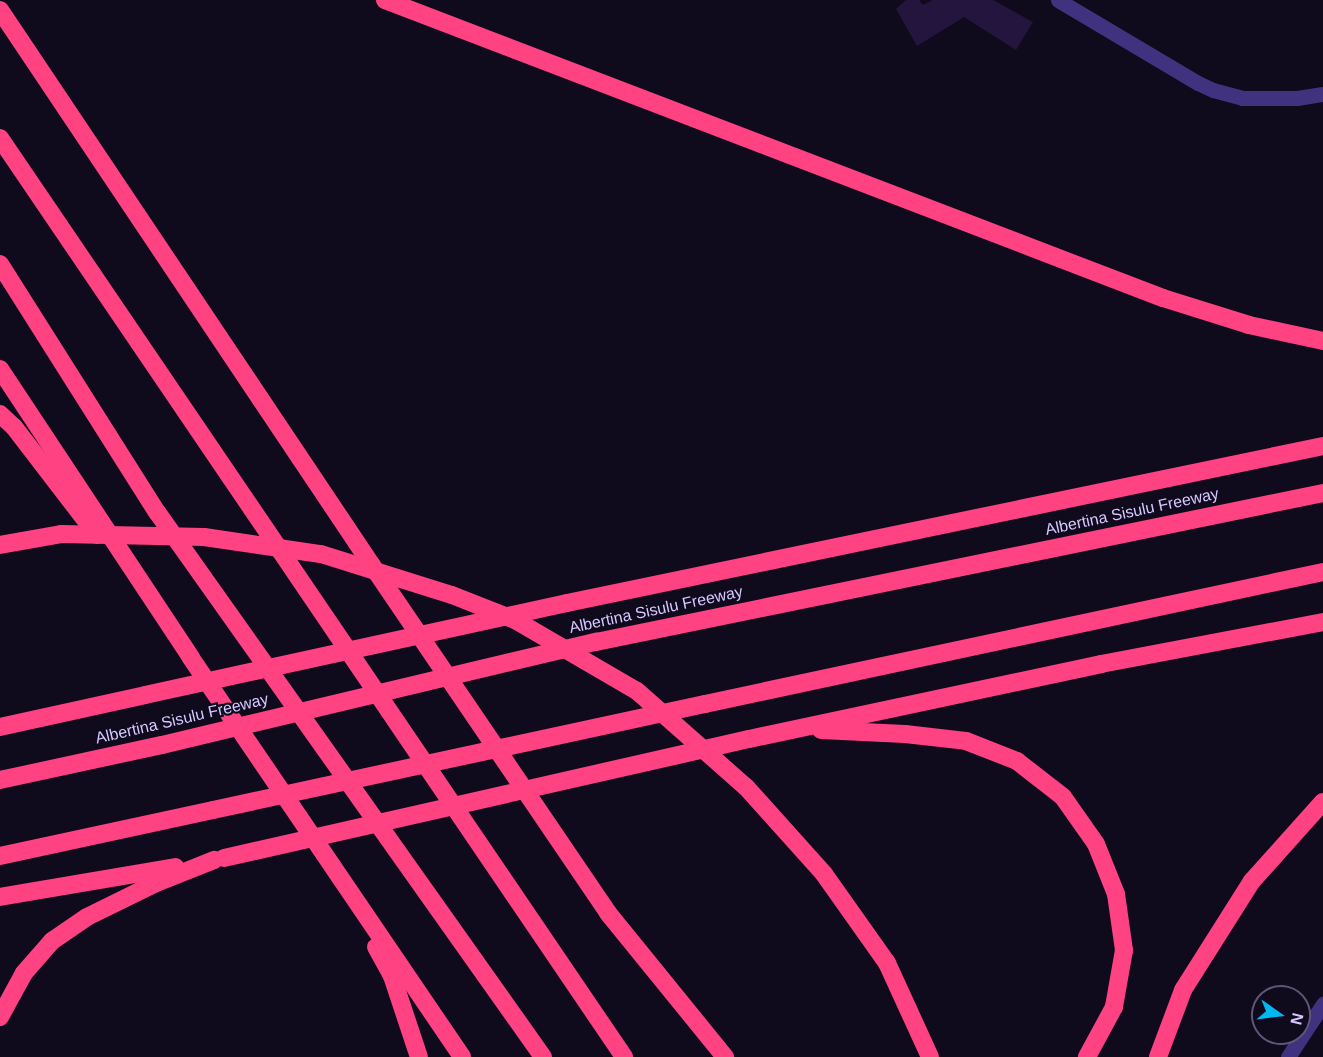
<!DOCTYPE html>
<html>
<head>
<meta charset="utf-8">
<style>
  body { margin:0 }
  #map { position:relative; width:1323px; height:1057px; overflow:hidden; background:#100a1d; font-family:Helvetica,sans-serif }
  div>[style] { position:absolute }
  .building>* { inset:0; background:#24153f }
  .minor>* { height:15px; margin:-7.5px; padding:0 7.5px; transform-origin:7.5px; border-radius:7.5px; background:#40327f }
  .highway>* { height:18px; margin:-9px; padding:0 9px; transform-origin:9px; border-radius:9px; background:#ff4281 }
  .highway-bridge>* { height:18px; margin:-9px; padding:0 9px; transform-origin:9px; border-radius:9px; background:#ff4281 }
  span { translate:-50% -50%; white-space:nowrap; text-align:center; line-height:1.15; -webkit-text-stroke:4.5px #100a1d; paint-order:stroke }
  .street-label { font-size:16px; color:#d5c7ff }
  .north { position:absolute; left:1251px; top:985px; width:60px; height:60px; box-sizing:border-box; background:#100a1d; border:2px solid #5f5677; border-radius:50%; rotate:104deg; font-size:16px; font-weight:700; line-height:24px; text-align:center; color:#d5c7ff }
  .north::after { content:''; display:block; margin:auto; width:21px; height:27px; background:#00b7f2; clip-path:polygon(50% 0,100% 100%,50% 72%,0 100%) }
</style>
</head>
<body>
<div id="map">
  <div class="building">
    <div style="clip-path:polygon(906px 0,919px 0,923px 5px,933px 0,993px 0,1033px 22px,1016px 50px,964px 17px,917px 46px,896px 9px)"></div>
  </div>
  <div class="minor">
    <div style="left:1058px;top:0;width:163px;rotate:30.7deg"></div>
    <div style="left:1198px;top:83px;width:17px;rotate:25deg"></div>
    <div style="left:1213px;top:90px;width:30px;rotate:15deg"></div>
    <div style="left:1242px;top:98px;width:55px"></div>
    <div style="left:1297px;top:98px;width:26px;rotate:-9deg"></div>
    <div style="left:1288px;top:1057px;width:64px;rotate:-56.6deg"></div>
  </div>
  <div class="highway">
    <div style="left:385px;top:0;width:833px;rotate:20.96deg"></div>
    <div style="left:1163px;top:298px;width:90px;rotate:17.4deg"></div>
    <div style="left:1249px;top:325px;width:76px;rotate:12.2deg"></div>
    <div style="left:0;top:10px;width:667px;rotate:56.19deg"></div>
    <div style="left:371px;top:564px;width:422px;rotate:55.8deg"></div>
    <div style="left:608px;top:913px;width:186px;rotate:50.9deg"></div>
    <div style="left:0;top:138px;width:1111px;rotate:55.82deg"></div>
    <div style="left:0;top:264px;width:294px;rotate:57.7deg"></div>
    <div style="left:157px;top:512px;width:668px;rotate:54.69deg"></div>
    <div style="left:0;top:369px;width:346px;rotate:56.5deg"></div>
    <div style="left:191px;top:658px;width:482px;rotate:55.8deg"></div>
    <div style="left:0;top:414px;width:19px;rotate:43deg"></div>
    <div style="left:14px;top:427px;width:136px;rotate:52.5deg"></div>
    <div style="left:567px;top:603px;width:772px;rotate:-11.73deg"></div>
    <div style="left:596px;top:642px;width:742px;rotate:-11.58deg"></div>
    <div style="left:705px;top:704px;width:632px;rotate:-12.06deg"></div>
    <div style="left:0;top:727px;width:148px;rotate:-12.4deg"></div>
    <div style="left:821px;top:730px;width:84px;rotate:2.7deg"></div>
    <div style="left:905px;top:734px;width:61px;rotate:6.5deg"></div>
    <div style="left:966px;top:741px;width:55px;rotate:21.4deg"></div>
    <div style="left:1017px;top:761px;width:58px;rotate:38deg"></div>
    <div style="left:1063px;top:797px;width:57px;rotate:54.9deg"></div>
    <div style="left:1096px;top:844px;width:54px;rotate:68.2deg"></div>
    <div style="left:1116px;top:894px;width:57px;rotate:81.9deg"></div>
    <div style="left:1124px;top:950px;width:58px;rotate:100deg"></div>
    <div style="left:1114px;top:1007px;width:57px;rotate:118.4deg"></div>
    <div style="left:749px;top:739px;width:360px;rotate:-12deg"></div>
    <div style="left:1101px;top:664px;width:226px;rotate:-10.7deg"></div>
    <div style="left:0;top:780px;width:166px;rotate:-12.2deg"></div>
    <div style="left:0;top:856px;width:218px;rotate:-12.2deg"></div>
    <div style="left:0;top:897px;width:178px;rotate:-9.7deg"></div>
    <div style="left:376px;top:947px;width:33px;rotate:61deg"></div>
    <div style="left:392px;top:976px;width:85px;rotate:71.6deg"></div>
    <div style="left:0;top:1017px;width:50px;rotate:-61.4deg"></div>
    <div style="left:24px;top:973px;width:43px;rotate:-48.8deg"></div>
    <div style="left:52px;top:941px;width:42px;rotate:-34.4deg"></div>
    <div style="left:87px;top:917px;width:75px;rotate:-26.2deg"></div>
    <div style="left:154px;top:884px;width:65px;rotate:-21.8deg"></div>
    <div style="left:1158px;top:1057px;width:72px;rotate:-69.5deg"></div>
    <div style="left:1183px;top:990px;width:129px;rotate:-57.7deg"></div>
    <div style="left:1252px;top:881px;width:106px;rotate:-48.1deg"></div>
  </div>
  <div class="highway-bridge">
    <div style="left:0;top:545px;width:62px;rotate:-10.2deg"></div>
    <div style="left:61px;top:534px;width:143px;rotate:1.2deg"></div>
    <div style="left:204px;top:537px;width:118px;rotate:8.3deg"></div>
    <div style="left:321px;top:554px;width:137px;rotate:17.4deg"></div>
    <div style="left:452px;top:595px;width:68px;rotate:21.6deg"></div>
    <div style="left:515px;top:620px;width:141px;rotate:30.2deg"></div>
    <div style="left:637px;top:691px;width:145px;rotate:41.4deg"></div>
    <div style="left:746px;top:787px;width:117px;rotate:48.1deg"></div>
    <div style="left:824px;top:874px;width:109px;rotate:54.7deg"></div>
    <div style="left:887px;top:963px;width:103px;rotate:65.4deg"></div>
    <div style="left:145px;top:695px;width:432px;rotate:-12.3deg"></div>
    <div style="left:162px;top:745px;width:446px;rotate:-13.4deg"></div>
    <div style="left:213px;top:810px;width:503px;rotate:-12.16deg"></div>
    <div style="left:224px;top:858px;width:538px;rotate:-12.77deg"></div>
  </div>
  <div class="street-label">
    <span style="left:1132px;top:512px;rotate:-12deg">Albertina Sisulu Freeway</span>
    <span style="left:656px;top:610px;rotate:-12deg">Albertina Sisulu Freeway</span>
    <span style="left:182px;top:719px;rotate:-13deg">Albertina Sisulu Freeway</span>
  </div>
  <div class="north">N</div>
</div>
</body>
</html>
